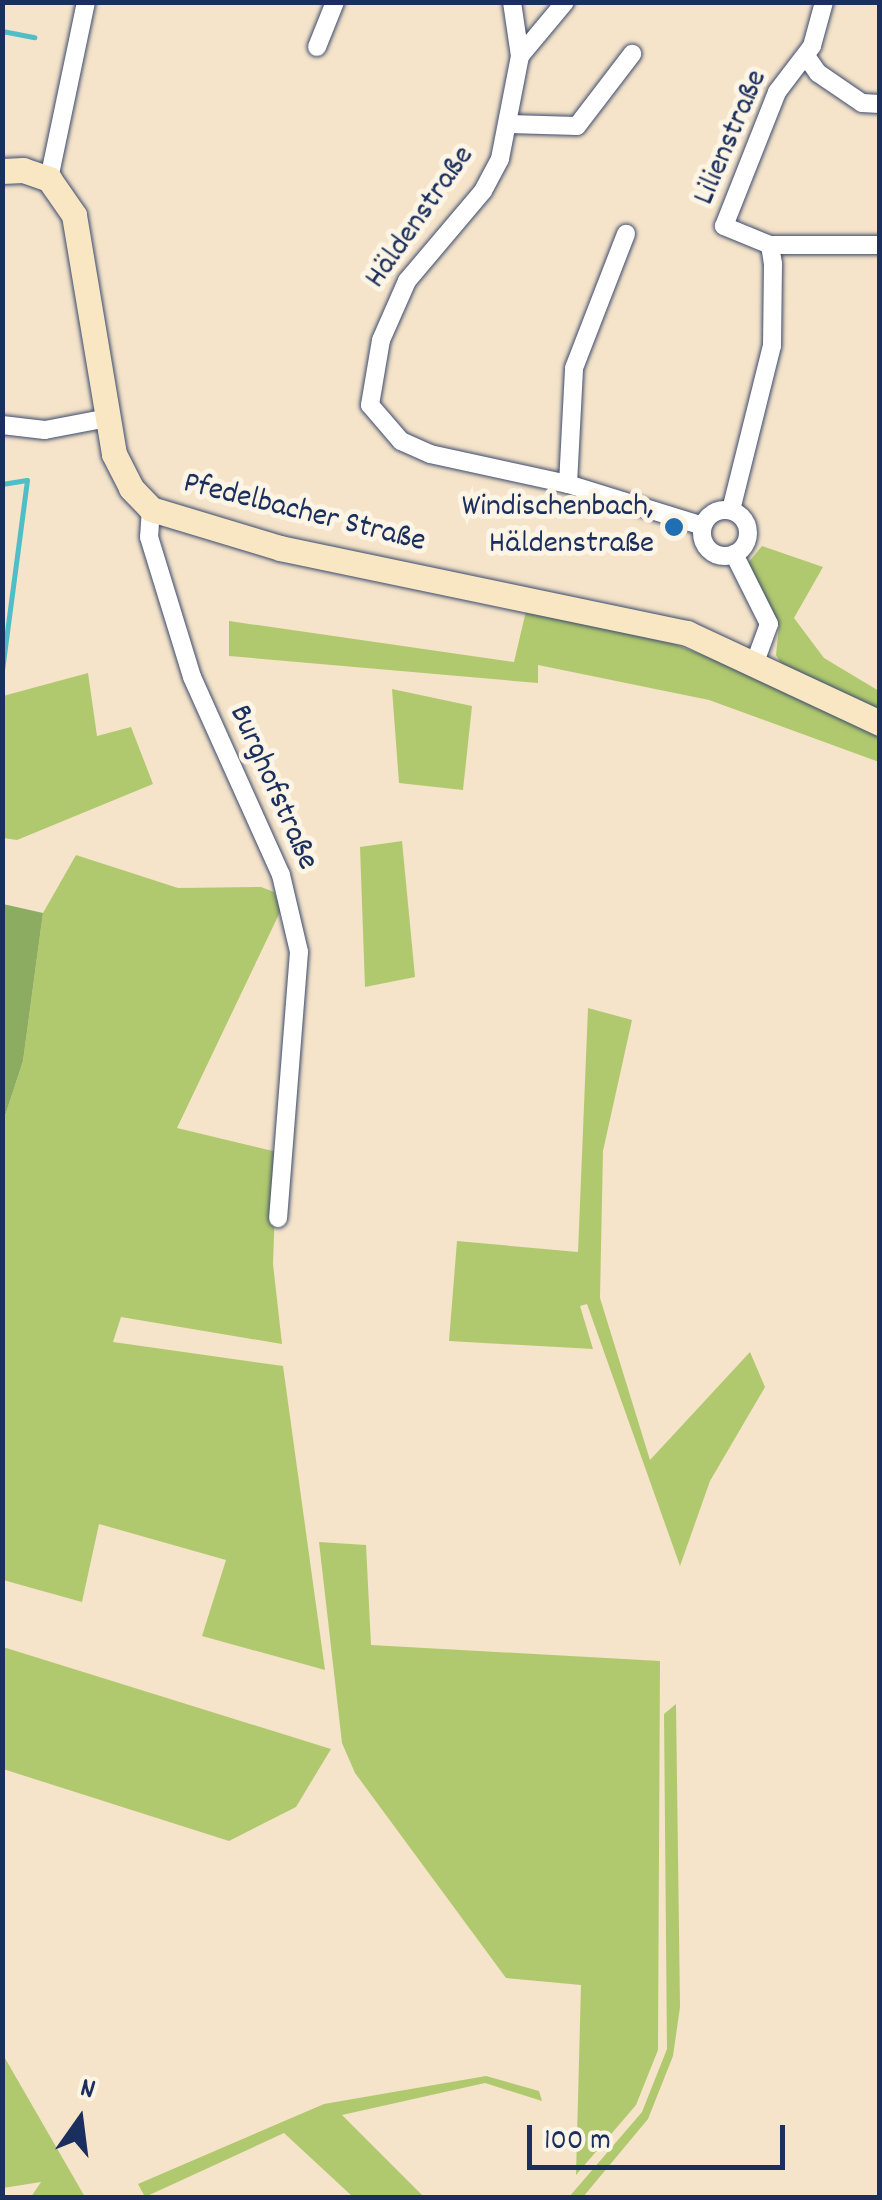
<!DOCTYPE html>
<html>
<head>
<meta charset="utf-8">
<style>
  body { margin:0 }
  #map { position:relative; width:882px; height:2200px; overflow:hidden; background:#f5e4c9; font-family:Dekko,sans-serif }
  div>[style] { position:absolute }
  .green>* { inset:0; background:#b1c96e }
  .forest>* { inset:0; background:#8cad61 }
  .stream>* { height:5px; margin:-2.5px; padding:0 2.5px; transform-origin:2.5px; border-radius:2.5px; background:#50bec6 }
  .roads { filter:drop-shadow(0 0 2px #3c4a6e) drop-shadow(0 0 2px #3c4a6e) }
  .street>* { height:18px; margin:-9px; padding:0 9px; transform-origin:9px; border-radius:9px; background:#fff }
  .street>.ring { margin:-9px; padding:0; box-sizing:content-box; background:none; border:18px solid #fff; border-radius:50% }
  .secondary>* { height:25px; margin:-12.5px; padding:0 12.5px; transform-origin:12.5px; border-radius:12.5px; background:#f9e7c3 }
  .dots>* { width:28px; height:28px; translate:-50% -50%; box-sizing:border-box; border:5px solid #fcf5e5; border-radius:50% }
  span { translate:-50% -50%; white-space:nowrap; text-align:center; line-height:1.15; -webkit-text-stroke:10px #fcf5e5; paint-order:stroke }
  .street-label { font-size:32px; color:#1b2f5e }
  .poi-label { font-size:32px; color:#1b2f5e }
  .right { translate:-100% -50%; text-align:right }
  .frame { position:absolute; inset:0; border:5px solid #1b2f5e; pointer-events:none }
  .north { position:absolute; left:30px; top:2070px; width:100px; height:100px; -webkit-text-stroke:8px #fcf5e5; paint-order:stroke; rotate:14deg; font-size:28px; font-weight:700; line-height:40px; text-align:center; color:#1b2f5e }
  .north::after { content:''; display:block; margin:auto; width:35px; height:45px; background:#1b2f5e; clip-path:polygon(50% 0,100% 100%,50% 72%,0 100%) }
  .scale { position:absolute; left:527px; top:2125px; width:258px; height:45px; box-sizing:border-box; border:5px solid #1b2f5e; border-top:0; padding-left:12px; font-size:30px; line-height:35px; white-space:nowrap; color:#1b2f5e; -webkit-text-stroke:8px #fcf5e5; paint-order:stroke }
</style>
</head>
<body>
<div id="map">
  <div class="green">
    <div style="clip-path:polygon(762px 546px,823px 567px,794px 618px,824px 658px,879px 691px,879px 715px,783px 667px,776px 655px,779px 625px,748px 563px)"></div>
    <div style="clip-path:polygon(526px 611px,674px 644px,748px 672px,879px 734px,879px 762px,709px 700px,538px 665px,538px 683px,229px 656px,229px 621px,514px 662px)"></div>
    <div style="clip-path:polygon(88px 673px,97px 736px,131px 727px,153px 784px,17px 840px,3px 838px,3px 696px)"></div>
    <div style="clip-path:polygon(392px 689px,472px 706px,463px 790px,399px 783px)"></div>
    <div style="clip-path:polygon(402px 841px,415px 977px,365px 987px,360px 847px)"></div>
    <div style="clip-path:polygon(76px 855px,178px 888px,261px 887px,274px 892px,281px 910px,177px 1128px,277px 1152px,273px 1264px,282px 1344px,121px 1317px,113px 1342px,283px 1366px,325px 1670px,202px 1636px,226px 1560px,99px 1524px,82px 1602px,3px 1580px,3px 1122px,23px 1061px,43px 913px)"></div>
    <div style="clip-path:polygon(588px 1008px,632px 1020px,603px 1151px,600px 1298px,650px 1460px,750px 1352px,765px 1387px,710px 1481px,680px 1566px,587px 1304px,580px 1306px,593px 1349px,449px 1341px,457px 1241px,578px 1252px)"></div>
    <div style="clip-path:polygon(319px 1542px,366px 1545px,371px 1645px,660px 1661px,658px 2050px,636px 2105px,576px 2175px,581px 1985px,506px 1978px,355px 1773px,342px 1743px)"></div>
    <div style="clip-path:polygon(2px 1647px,3px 1647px,331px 1749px,296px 1807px,229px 1841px,3px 1769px)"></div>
    <div style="clip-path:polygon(676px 1704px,680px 2007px,673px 2056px,648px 2119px,583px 2197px,569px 2197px,642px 2112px,667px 2049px,664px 1714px)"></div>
    <div style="clip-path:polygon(2px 2053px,85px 2197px,31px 2197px,41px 2182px,3px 2188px)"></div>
    <div style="clip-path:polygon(486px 2076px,539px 2091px,542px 2101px,485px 2083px,342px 2115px,424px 2197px,353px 2197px,284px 2133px,145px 2197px,138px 2184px,324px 2104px)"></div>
  </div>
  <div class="forest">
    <div style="clip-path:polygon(3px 904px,43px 913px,23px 1061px,3px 1122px)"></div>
  </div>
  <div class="stream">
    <div style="left:2px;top:31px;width:33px;rotate:11deg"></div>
    <div style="left:2px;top:484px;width:25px;rotate:-9deg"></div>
    <div style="left:27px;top:480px;width:191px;rotate:97.5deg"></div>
  </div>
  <div class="roads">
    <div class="street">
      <div style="left:512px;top:2px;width:55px;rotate:81.6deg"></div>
      <div style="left:520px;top:56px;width:105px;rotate:101deg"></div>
      <div style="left:500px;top:159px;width:36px;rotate:118deg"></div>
      <div style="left:483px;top:191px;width:118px;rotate:130.2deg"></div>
      <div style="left:407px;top:281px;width:64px;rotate:113.8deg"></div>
      <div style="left:381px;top:340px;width:66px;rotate:99.6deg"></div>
      <div style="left:370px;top:405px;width:48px;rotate:49.3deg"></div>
      <div style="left:401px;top:441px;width:32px;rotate:24deg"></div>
      <div style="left:430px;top:454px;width:141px;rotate:12.3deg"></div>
      <div style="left:568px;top:484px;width:141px;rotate:17.3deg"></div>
      <div style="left:317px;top:47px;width:48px;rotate:-68.2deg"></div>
      <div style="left:520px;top:56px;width:70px;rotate:-50.2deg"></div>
      <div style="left:806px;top:56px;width:21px;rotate:55deg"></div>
      <div style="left:818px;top:73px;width:53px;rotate:34.3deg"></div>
      <div style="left:862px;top:103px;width:18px;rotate:3deg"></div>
      <div style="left:509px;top:124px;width:68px;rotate:1.7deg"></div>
      <div style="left:577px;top:126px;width:91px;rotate:-52.6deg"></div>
      <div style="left:49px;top:179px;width:181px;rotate:-78.2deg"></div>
      <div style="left:770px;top:245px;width:110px"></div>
      <div style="left:2px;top:425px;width:43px;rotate:6.6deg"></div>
      <div style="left:45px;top:430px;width:64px;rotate:-10.8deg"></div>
      <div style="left:568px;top:484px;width:116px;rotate:-87deg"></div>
      <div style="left:574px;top:368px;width:144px;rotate:-68.8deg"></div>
      <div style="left:151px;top:509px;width:28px;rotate:94deg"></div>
      <div style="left:149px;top:537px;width:146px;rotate:72.9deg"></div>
      <div style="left:192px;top:677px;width:217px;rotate:65.8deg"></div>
      <div style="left:281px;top:875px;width:79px;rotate:76.8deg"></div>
      <div style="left:299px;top:952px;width:267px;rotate:94.5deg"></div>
      <div class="ring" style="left:702px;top:510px;width:28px;height:28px"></div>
      <div style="left:731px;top:510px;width:169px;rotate:-76deg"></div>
      <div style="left:772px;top:346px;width:82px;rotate:-89.3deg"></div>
      <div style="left:773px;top:264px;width:19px;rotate:-99deg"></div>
      <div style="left:770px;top:245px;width:50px;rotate:-157.6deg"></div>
      <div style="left:724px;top:226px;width:144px;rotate:-68.4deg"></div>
      <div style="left:777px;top:92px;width:58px;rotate:-52.7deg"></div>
      <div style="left:812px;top:46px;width:46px;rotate:-74.7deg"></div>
      <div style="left:734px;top:554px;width:78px;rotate:63.4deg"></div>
      <div style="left:769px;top:624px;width:40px;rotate:110.2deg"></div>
    </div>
    <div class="secondary">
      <div style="left:2px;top:171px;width:21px;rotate:-3deg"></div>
      <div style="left:23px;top:170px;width:28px;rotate:19deg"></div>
      <div style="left:49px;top:179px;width:44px;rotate:55.2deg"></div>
      <div style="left:74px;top:215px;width:242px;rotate:80.5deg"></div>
      <div style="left:114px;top:454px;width:38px;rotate:63deg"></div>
      <div style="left:131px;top:488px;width:29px;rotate:46deg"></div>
      <div style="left:151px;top:509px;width:135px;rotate:16.8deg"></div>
      <div style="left:280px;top:548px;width:416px;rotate:11.8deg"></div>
      <div style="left:687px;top:633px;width:213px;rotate:25deg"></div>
    </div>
  </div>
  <div class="dots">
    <div style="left:674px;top:527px;background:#1f6fb2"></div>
  </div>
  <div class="street-label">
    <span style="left:732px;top:138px;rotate:-67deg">Lilienstraße</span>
    <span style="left:421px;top:218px;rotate:-55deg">Häldenstraße</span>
    <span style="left:304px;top:514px;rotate:14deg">Pfedelbacher Straße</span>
    <span style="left:272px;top:788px;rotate:66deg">Burghofstraße</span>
  </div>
  <div class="poi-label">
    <span class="right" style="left:654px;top:527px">Windischenbach,<br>Häldenstraße</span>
  </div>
  <div class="frame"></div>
  <div class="north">N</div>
  <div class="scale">100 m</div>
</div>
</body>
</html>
